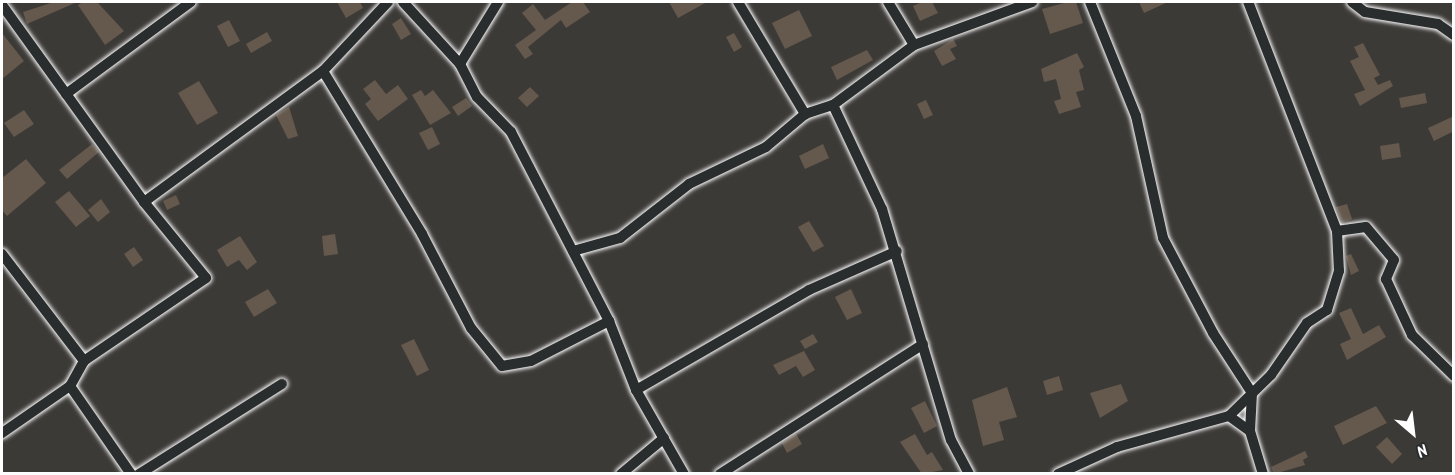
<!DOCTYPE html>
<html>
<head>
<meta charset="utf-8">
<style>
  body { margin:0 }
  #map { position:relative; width:1455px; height:475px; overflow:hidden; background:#3c3a37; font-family:Kalam,sans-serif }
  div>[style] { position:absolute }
  .building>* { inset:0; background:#65584c }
  .roads { filter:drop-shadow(0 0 2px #fff) drop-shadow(0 0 2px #fff) }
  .minor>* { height:10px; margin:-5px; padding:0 5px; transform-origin:5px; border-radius:5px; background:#2a2d2e }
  span { translate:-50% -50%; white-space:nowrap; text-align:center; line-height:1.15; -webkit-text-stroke:4.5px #2a2d2e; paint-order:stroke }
  .frame { position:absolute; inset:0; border:3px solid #fff; pointer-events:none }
  .north { position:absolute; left:1383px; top:403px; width:60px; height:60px; -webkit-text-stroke:4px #2a2d2e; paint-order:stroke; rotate:152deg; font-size:16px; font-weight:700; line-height:24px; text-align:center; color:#fff }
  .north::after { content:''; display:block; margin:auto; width:21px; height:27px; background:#fff; clip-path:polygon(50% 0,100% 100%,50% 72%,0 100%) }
</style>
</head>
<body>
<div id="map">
  <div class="building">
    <div style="clip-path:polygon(54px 2px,77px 2px,27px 24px,23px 12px)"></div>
    <div style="clip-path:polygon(83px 2px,97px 2px,124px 31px,105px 45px,78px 5px)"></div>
    <div style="clip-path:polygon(337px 2px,360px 2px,363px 8px,346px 18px)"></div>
    <div style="clip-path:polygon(572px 2px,583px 2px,590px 12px,566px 28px,561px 20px,528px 47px,533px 54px,525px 59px,515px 45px,536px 30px,522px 13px,533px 4px,545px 20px)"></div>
    <div style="clip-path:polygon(669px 2px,707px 2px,678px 18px)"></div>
    <div style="clip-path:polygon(922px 2px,932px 2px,938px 13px,920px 21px,913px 6px)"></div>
    <div style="clip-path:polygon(1068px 2px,1076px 2px,1083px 23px,1050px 34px,1042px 9px)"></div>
    <div style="clip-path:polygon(1139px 2px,1168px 2px,1144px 13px)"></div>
    <div style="clip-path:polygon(799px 10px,812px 36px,785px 49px,772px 23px)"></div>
    <div style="clip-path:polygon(401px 18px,411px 34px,401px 40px,392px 24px)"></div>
    <div style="clip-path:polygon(229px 20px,240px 41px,228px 47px,217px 26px)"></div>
    <div style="clip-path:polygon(267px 32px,272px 41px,251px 53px,246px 44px)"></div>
    <div style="clip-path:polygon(2px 33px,24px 61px,2px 79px)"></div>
    <div style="clip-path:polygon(734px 33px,742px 47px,734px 52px,726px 37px)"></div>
    <div style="clip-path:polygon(953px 39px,957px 46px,950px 49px,956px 59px,942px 66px,934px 51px)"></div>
    <div style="clip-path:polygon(1363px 43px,1380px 75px,1374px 78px,1378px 85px,1390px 80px,1393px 86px,1360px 106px,1354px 94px,1365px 90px,1350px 61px,1359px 57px,1354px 47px)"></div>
    <div style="clip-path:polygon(867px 50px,873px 60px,837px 80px,831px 67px)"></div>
    <div style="clip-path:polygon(1077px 53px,1084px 67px,1079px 70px,1084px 90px,1076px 92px,1081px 107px,1059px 114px,1054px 101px,1061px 99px,1056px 79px,1044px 82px,1041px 69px)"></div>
    <div style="clip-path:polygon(375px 80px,386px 94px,398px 85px,408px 99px,378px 121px,365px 104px,371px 99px,363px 89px)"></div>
    <div style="clip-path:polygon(199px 81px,218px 113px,197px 125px,178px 93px)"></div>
    <div style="clip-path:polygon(530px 87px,539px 96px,527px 107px,518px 98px)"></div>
    <div style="clip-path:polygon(421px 90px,425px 96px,433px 90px,451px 113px,430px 125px,412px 95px)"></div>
    <div style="clip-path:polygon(1425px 93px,1427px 103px,1401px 108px,1399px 98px)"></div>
    <div style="clip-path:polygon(466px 98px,472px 106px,458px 116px,452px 107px)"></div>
    <div style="clip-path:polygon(926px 100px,933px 115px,924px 119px,917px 104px)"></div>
    <div style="clip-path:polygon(289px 107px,298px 136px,288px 139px,276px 115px)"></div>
    <div style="clip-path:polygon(24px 110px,34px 124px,14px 137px,4px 123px)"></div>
    <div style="clip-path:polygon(1454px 116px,1454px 131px,1434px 141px,1428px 128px)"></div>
    <div style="clip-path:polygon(432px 127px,440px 144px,428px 150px,419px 133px)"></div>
    <div style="clip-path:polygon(1399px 143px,1401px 157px,1382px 160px,1380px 146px)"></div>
    <div style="clip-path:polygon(92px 144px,99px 152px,67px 179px,59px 170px)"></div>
    <div style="clip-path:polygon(823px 144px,829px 158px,805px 169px,799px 156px)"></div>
    <div style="clip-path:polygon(26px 159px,46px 183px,7px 216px,2px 210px,2px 178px)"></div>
    <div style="clip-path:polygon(69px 191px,90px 216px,76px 227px,55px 202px)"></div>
    <div style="clip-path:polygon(176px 195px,180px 204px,167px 210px,163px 201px)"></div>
    <div style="clip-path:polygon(101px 199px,110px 212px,98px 222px,88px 210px)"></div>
    <div style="clip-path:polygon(1347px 204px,1352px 219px,1342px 222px,1336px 207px)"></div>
    <div style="clip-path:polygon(809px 221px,824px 246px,813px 252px,798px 227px)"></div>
    <div style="clip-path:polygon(335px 234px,338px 254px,324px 256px,322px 236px)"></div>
    <div style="clip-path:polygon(240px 236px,257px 262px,247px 270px,239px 260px,227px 267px,217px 250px)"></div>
    <div style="clip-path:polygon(134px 247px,143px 260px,133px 267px,124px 254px)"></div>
    <div style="clip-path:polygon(1351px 254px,1359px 271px,1351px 275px,1346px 256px)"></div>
    <div style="clip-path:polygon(268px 289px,277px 303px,254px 317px,245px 302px)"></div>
    <div style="clip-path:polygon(851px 289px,862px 313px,847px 320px,835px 297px)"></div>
    <div style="clip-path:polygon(1351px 308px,1363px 334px,1379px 325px,1386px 337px,1347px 360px,1340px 344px,1351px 339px,1339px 313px)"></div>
    <div style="clip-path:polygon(813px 334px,818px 342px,805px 349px,800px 341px)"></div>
    <div style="clip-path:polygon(414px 339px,429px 370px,417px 376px,401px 345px)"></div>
    <div style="clip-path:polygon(804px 351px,815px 370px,803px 377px,796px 366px,779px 375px,773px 365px)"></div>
    <div style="clip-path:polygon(1059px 376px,1063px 390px,1047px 395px,1043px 381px)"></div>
    <div style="clip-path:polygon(1121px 384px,1128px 401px,1100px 418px,1090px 393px)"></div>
    <div style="clip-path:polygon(1007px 387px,1017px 417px,999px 422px,1004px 440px,983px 446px,972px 400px)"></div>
    <div style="clip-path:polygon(925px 401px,937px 426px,924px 433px,911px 408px)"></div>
    <div style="clip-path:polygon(1376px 406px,1387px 423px,1343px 445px,1334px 426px)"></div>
    <div style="clip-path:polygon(796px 434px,802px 444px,787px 453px,782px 443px)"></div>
    <div style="clip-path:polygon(915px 434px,927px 455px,932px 452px,943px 470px,922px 474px,900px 442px)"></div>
    <div style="clip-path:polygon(1387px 437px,1402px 454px,1392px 464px,1376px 447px)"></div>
    <div style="clip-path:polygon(1305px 451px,1308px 457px,1303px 460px,1305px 465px,1274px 474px,1271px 467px)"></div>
  </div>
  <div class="roads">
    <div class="minor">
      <div style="left:403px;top:2px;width:84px;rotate:47.4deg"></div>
      <div style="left:460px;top:64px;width:37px;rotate:63deg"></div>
      <div style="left:477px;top:97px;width:49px;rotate:45.8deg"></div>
      <div style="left:511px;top:132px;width:213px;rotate:62.6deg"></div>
      <div style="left:609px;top:321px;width:74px;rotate:68.6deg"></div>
      <div style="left:636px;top:390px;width:97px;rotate:60.3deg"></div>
      <div style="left:738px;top:2px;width:131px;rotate:59.1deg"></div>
      <div style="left:888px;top:2px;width:50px;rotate:58.8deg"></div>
      <div style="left:1090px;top:2px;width:123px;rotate:68deg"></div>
      <div style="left:1136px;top:116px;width:125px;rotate:77.5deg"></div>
      <div style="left:1163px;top:238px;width:107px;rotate:62.2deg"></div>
      <div style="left:1213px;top:333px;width:72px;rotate:57deg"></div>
      <div style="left:1252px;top:393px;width:38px;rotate:93deg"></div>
      <div style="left:1250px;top:431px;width:45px;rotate:73.2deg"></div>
      <div style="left:1352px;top:2px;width:16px;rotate:38deg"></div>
      <div style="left:1365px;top:12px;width:74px;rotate:9.3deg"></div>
      <div style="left:1438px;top:24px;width:19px;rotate:35deg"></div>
      <div style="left:2px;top:5px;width:243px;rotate:54.2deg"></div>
      <div style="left:144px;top:202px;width:98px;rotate:50.8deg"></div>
      <div style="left:206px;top:278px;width:148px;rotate:145.8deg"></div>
      <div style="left:84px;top:361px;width:29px;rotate:119deg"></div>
      <div style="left:70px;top:386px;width:83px;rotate:145.3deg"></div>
      <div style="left:460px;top:64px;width:73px;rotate:-58.5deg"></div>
      <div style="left:323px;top:71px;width:191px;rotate:58.7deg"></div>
      <div style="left:422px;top:234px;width:106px;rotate:62.5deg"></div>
      <div style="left:471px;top:328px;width:49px;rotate:50.8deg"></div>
      <div style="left:502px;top:366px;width:29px;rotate:-10deg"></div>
      <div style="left:531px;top:361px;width:88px;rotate:-27.1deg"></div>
      <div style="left:66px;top:94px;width:155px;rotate:-36.4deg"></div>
      <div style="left:833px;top:105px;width:115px;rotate:64.8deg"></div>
      <div style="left:882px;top:209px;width:241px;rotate:73.4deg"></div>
      <div style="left:951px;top:440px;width:38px;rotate:62deg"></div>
      <div style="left:144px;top:202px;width:222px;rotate:-36.2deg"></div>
      <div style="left:323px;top:71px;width:95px;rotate:-46.7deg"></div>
      <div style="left:1337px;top:231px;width:29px;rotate:-8deg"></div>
      <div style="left:1366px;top:227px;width:43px;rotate:49.7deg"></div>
      <div style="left:1394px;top:260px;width:21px;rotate:113deg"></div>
      <div style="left:1386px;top:279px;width:62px;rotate:65.1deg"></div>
      <div style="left:1412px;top:335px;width:59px;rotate:44.3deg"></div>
      <div style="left:573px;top:251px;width:49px;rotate:-15.5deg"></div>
      <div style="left:620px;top:238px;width:88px;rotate:-38deg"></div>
      <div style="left:689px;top:184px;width:85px;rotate:-25.7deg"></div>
      <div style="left:766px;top:147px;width:51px;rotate:-40.2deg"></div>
      <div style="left:805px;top:114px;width:29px;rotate:-18deg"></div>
      <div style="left:833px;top:105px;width:101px;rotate:-36.5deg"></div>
      <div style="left:914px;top:45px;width:126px;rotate:-20deg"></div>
      <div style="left:2px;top:254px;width:135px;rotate:52.5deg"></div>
      <div style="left:70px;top:386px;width:107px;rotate:55.3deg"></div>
      <div style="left:636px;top:390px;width:200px;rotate:-30deg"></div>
      <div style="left:809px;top:290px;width:96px;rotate:-23.9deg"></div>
      <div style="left:1229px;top:416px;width:26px;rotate:36deg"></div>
      <div style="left:139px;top:474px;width:169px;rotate:-32.2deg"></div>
      <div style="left:621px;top:474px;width:56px;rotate:-39.9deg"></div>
      <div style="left:720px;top:474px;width:241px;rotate:-32.6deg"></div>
      <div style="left:1058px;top:474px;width:65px;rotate:-24.6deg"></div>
      <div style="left:1117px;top:447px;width:116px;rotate:-15.5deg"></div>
      <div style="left:1229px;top:416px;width:59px;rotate:-44.3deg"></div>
      <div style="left:1271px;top:375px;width:63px;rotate:-55.3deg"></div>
      <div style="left:1307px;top:323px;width:24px;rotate:-33deg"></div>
      <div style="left:1327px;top:310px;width:41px;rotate:-72.9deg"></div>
      <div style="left:1339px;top:271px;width:40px;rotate:-92.9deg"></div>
      <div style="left:1337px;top:231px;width:246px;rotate:-111.2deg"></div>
    </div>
  </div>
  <div class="frame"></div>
  <div class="north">N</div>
</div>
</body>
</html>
